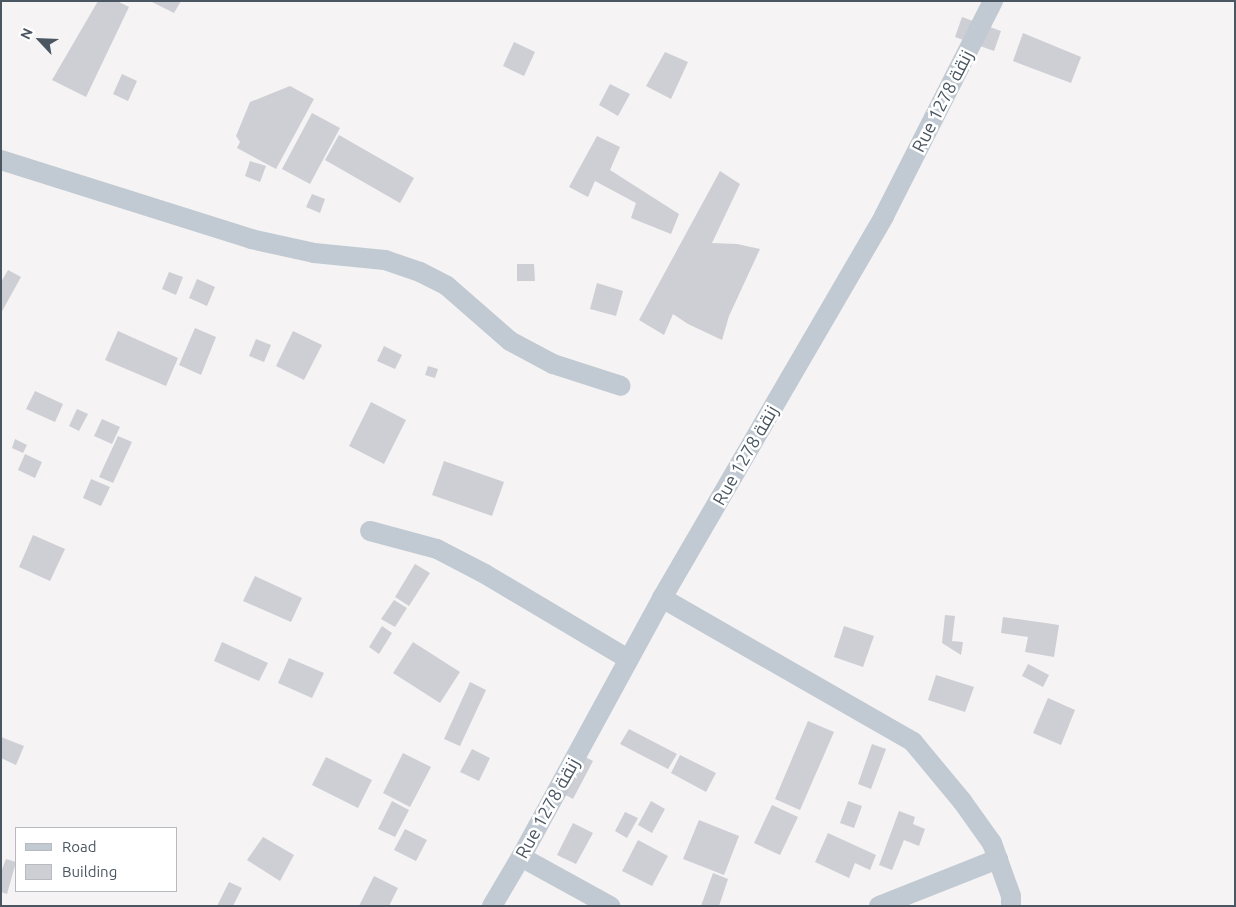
<!DOCTYPE html>
<html>
<head>
<meta charset="utf-8">
<style>
  body { margin:0 }
  #map { position:relative; width:1236px; height:907px; overflow:hidden; background:#f5f3f3; font-family:Ubuntu,Cairo,sans-serif }
  div>[style] { position:absolute }
  .building>* { inset:0; background:#cdcfd5 }
  .minor>* { height:20px; margin:-10px; padding:0 10px; transform-origin:10px; border-radius:10px; background:#c1cad2 }
  span { translate:-50% -50%; white-space:nowrap; text-align:center; line-height:1.15; -webkit-text-stroke:5px #fff; paint-order:stroke }
  .street-label { font-size:18px; color:#4a5661 }
  .frame { position:absolute; inset:0; border:2px solid #4a5661; pointer-events:none }
  .legend { position:absolute; left:15px; top:827px; width:162px; height:65px; box-sizing:border-box; background:#fff; border:1px solid #b7bbc0; margin:0; padding:6px 9px; list-style:none; font-size:15px; color:#4a5661 }
  .legend li { display:flex; align-items:center; gap:10px; height:25px }
  .legend b { width:25px; border:1px solid #b7bbc0 }
  .north { position:absolute; left:15px; top:15px; width:50px; height:50px; -webkit-text-stroke:4px #fff; paint-order:stroke; rotate:295deg; font-size:14px; font-weight:700; line-height:20px; text-align:center; color:#4a5661 }
  .north::after { content:''; display:block; margin:auto; width:18px; height:22px; background:#4a5661; clip-path:polygon(50% 0,100% 100%,50% 72%,0 100%) }
</style>
</head>
<body>
<div id="map">
  <div class="building">
    <div style="clip-path:polygon(98px 1px,117px 1px,129px 7px,86px 97px,52px 80px)"></div>
    <div style="clip-path:polygon(150px 1px,181px 1px,174px 13px)"></div>
    <div style="clip-path:polygon(962px 17px,1001px 31px,994px 51px,955px 37px)"></div>
    <div style="clip-path:polygon(1023px 33px,1081px 57px,1071px 83px,1013px 61px)"></div>
    <div style="clip-path:polygon(514px 42px,535px 52px,524px 76px,503px 66px)"></div>
    <div style="clip-path:polygon(665px 52px,688px 62px,671px 99px,646px 86px)"></div>
    <div style="clip-path:polygon(122px 74px,137px 81px,128px 101px,113px 94px)"></div>
    <div style="clip-path:polygon(610px 84px,630px 94px,618px 116px,599px 105px)"></div>
    <div style="clip-path:polygon(290px 86px,314px 99px,276px 169px,237px 148px,240px 142px,236px 136px,250px 102px)"></div>
    <div style="clip-path:polygon(312px 113px,340px 128px,310px 184px,282px 169px)"></div>
    <div style="clip-path:polygon(339px 135px,414px 178px,400px 203px,325px 160px)"></div>
    <div style="clip-path:polygon(597px 136px,620px 147px,610px 170px,679px 214px,671px 234px,631px 218px,636px 203px,595px 181px,588px 197px,569px 187px)"></div>
    <div style="clip-path:polygon(250px 161px,266px 166px,260px 182px,245px 176px)"></div>
    <div style="clip-path:polygon(720px 171px,740px 184px,712px 243px,737px 244px,760px 249px,729px 316px,722px 340px,688px 324px,673px 314px,664px 335px,639px 320px)"></div>
    <div style="clip-path:polygon(312px 194px,325px 199px,320px 213px,306px 207px)"></div>
    <div style="clip-path:polygon(517px 264px,534px 264px,535px 281px,517px 281px)"></div>
    <div style="clip-path:polygon(8px 270px,21px 277px,1px 313px,1px 282px)"></div>
    <div style="clip-path:polygon(169px 272px,183px 277px,176px 295px,162px 289px)"></div>
    <div style="clip-path:polygon(197px 279px,215px 287px,207px 306px,189px 298px)"></div>
    <div style="clip-path:polygon(597px 283px,623px 291px,616px 316px,590px 309px)"></div>
    <div style="clip-path:polygon(195px 328px,216px 337px,201px 375px,179px 365px)"></div>
    <div style="clip-path:polygon(118px 331px,178px 358px,166px 386px,105px 360px)"></div>
    <div style="clip-path:polygon(293px 331px,322px 345px,304px 380px,276px 366px)"></div>
    <div style="clip-path:polygon(256px 339px,271px 345px,264px 362px,249px 356px)"></div>
    <div style="clip-path:polygon(384px 346px,402px 355px,395px 369px,377px 361px)"></div>
    <div style="clip-path:polygon(428px 366px,438px 369px,435px 378px,425px 375px)"></div>
    <div style="clip-path:polygon(35px 391px,63px 404px,55px 422px,26px 409px)"></div>
    <div style="clip-path:polygon(371px 402px,406px 420px,384px 464px,349px 446px)"></div>
    <div style="clip-path:polygon(77px 409px,88px 414px,79px 431px,69px 426px)"></div>
    <div style="clip-path:polygon(102px 419px,120px 427px,112px 444px,94px 436px)"></div>
    <div style="clip-path:polygon(118px 436px,132px 442px,113px 483px,99px 477px)"></div>
    <div style="clip-path:polygon(15px 439px,27px 445px,23px 453px,12px 448px)"></div>
    <div style="clip-path:polygon(25px 454px,42px 462px,35px 478px,18px 470px)"></div>
    <div style="clip-path:polygon(444px 461px,504px 482px,492px 516px,432px 495px)"></div>
    <div style="clip-path:polygon(91px 479px,110px 487px,101px 506px,83px 498px)"></div>
    <div style="clip-path:polygon(33px 535px,65px 549px,50px 581px,19px 567px)"></div>
    <div style="clip-path:polygon(415px 564px,430px 573px,409px 606px,395px 597px)"></div>
    <div style="clip-path:polygon(255px 576px,302px 598px,291px 622px,243px 601px)"></div>
    <div style="clip-path:polygon(394px 600px,407px 608px,395px 627px,381px 619px)"></div>
    <div style="clip-path:polygon(945px 615px,955px 616px,952px 641px,963px 642px,961px 655px,942px 643px)"></div>
    <div style="clip-path:polygon(1003px 617px,1059px 625px,1054px 657px,1025px 652px,1028px 637px,1001px 633px)"></div>
    <div style="clip-path:polygon(382px 626px,392px 633px,379px 654px,369px 647px)"></div>
    <div style="clip-path:polygon(844px 626px,874px 636px,863px 667px,834px 657px)"></div>
    <div style="clip-path:polygon(222px 642px,268px 663px,259px 681px,214px 661px)"></div>
    <div style="clip-path:polygon(413px 642px,460px 672px,440px 703px,393px 673px)"></div>
    <div style="clip-path:polygon(289px 658px,324px 673px,312px 698px,278px 683px)"></div>
    <div style="clip-path:polygon(1028px 664px,1049px 675px,1043px 687px,1022px 676px)"></div>
    <div style="clip-path:polygon(936px 675px,974px 687px,965px 712px,928px 700px)"></div>
    <div style="clip-path:polygon(470px 682px,486px 690px,460px 746px,444px 739px)"></div>
    <div style="clip-path:polygon(1048px 698px,1075px 710px,1061px 745px,1033px 733px)"></div>
    <div style="clip-path:polygon(808px 721px,834px 732px,800px 810px,775px 799px)"></div>
    <div style="clip-path:polygon(629px 729px,677px 754px,668px 769px,620px 744px)"></div>
    <div style="clip-path:polygon(1px 737px,24px 746px,16px 765px,1px 758px)"></div>
    <div style="clip-path:polygon(872px 744px,886px 749px,871px 789px,858px 784px)"></div>
    <div style="clip-path:polygon(472px 749px,490px 758px,479px 781px,460px 772px)"></div>
    <div style="clip-path:polygon(403px 753px,431px 767px,410px 807px,383px 793px)"></div>
    <div style="clip-path:polygon(580px 754px,593px 761px,573px 799px,560px 792px)"></div>
    <div style="clip-path:polygon(680px 755px,716px 773px,706px 792px,671px 773px)"></div>
    <div style="clip-path:polygon(326px 757px,372px 780px,358px 808px,312px 785px)"></div>
    <div style="clip-path:polygon(392px 801px,409px 810px,395px 837px,378px 829px)"></div>
    <div style="clip-path:polygon(651px 801px,665px 809px,652px 833px,638px 825px)"></div>
    <div style="clip-path:polygon(848px 801px,862px 806px,854px 828px,840px 823px)"></div>
    <div style="clip-path:polygon(772px 805px,798px 817px,780px 855px,754px 843px)"></div>
    <div style="clip-path:polygon(899px 811px,915px 817px,913px 824px,925px 829px,919px 846px,904px 840px,892px 870px,879px 865px)"></div>
    <div style="clip-path:polygon(625px 812px,638px 818px,627px 838px,615px 831px)"></div>
    <div style="clip-path:polygon(699px 820px,739px 836px,724px 875px,683px 859px)"></div>
    <div style="clip-path:polygon(573px 823px,593px 833px,576px 864px,557px 855px)"></div>
    <div style="clip-path:polygon(405px 829px,427px 840px,416px 861px,394px 850px)"></div>
    <div style="clip-path:polygon(828px 833px,876px 855px,870px 870px,855px 863px,849px 878px,815px 862px)"></div>
    <div style="clip-path:polygon(263px 837px,294px 855px,280px 881px,247px 860px)"></div>
    <div style="clip-path:polygon(638px 840px,668px 856px,652px 886px,622px 871px)"></div>
    <div style="clip-path:polygon(6px 859px,16px 862px,7px 894px,1px 892px,1px 872px)"></div>
    <div style="clip-path:polygon(713px 873px,728px 879px,719px 906px,701px 906px)"></div>
    <div style="clip-path:polygon(374px 876px,398px 888px,389px 906px,359px 906px)"></div>
    <div style="clip-path:polygon(229px 882px,242px 888px,233px 906px,217px 906px)"></div>
  </div>
  <div class="minor">
    <div style="left:1px;top:160px;width:262px;rotate:17.5deg"></div>
    <div style="left:251px;top:239px;width:65px;rotate:12.5deg"></div>
    <div style="left:314px;top:253px;width:71px;rotate:5.6deg"></div>
    <div style="left:385px;top:260px;width:37px;rotate:19deg"></div>
    <div style="left:420px;top:272px;width:30px;rotate:27deg"></div>
    <div style="left:447px;top:286px;width:84px;rotate:41.1deg"></div>
    <div style="left:510px;top:341px;width:49px;rotate:28.1deg"></div>
    <div style="left:553px;top:364px;width:71px;rotate:17.9deg"></div>
    <div style="left:370px;top:531px;width:69px;rotate:15deg"></div>
    <div style="left:437px;top:549px;width:54px;rotate:27.5deg"></div>
    <div style="left:485px;top:574px;width:166px;rotate:30.7deg"></div>
    <div style="left:662px;top:598px;width:289px;rotate:29.8deg"></div>
    <div style="left:913px;top:742px;width:77px;rotate:50.3deg"></div>
    <div style="left:962px;top:801px;width:52px;rotate:54.5deg"></div>
    <div style="left:992px;top:843px;width:56px;rotate:70.3deg"></div>
    <div style="left:1011px;top:896px;width:10px;rotate:90deg"></div>
    <div style="left:521px;top:857px;width:102px;rotate:28.8deg"></div>
    <div style="left:492px;top:906px;width:57px;rotate:-59.4deg"></div>
    <div style="left:521px;top:857px;width:295px;rotate:-61.4deg"></div>
    <div style="left:662px;top:598px;width:442px;rotate:-59.8deg"></div>
    <div style="left:884px;top:216px;width:241px;rotate:-63.1deg"></div>
    <div style="left:879px;top:906px;width:128px;rotate:-21.6deg"></div>
  </div>
  <div class="street-label">
    <span style="left:942px;top:101px;rotate:-63deg">Rue 1278 زنقة</span>
    <span style="left:745px;top:455px;rotate:-60deg">Rue 1278 زنقة</span>
    <span style="left:547px;top:808px;rotate:-61deg">Rue 1278 زنقة</span>
  </div>
  <div class="frame"></div>
  <ul class="legend">
  <li><b style="height:6px;background:#c1cad2"></b>Road</li>
  <li><b style="height:14px;background:#cdcfd5"></b>Building</li>
  </ul>
  <div class="north">N</div>
</div>
</body>
</html>
